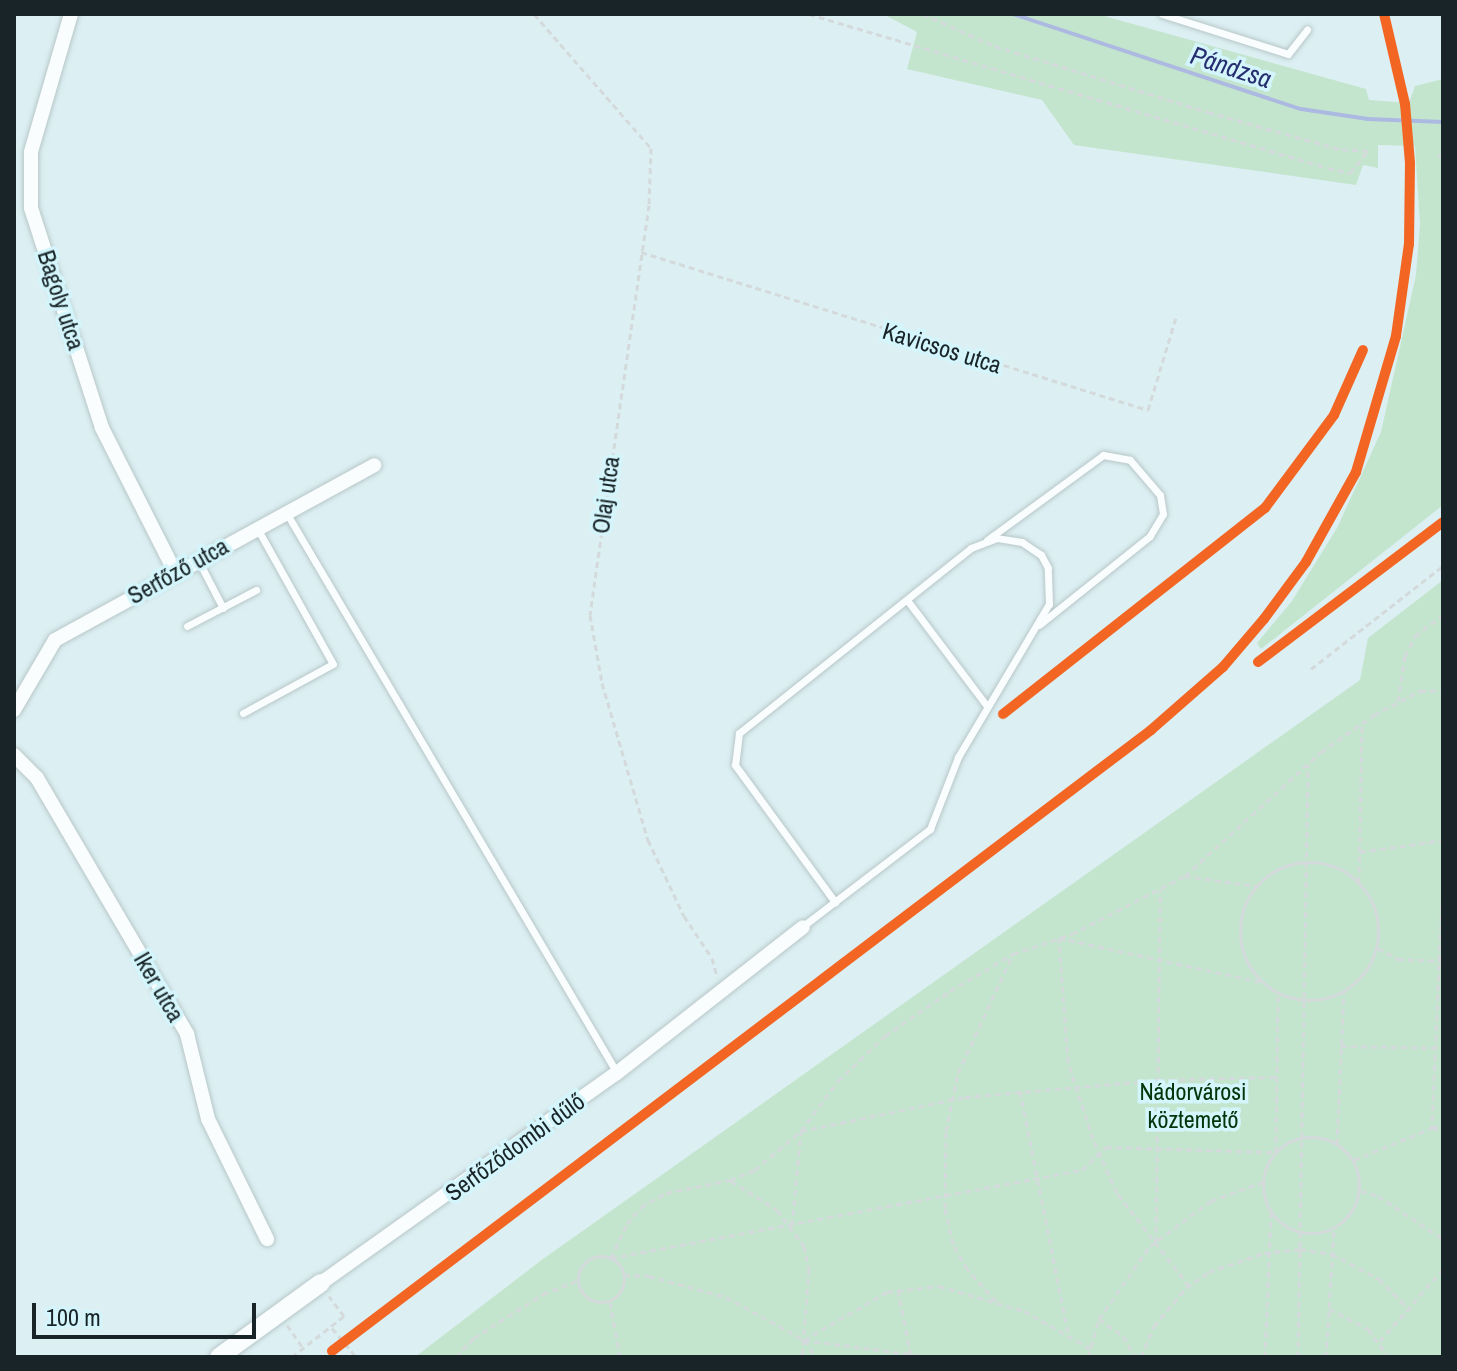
<!DOCTYPE html>
<html>
<head>
<meta charset="utf-8">
<style>
  body { margin:0 }
  #map { position:relative; width:1457px; height:1371px; overflow:hidden; background:#dceff2; font-family:"Archivo Narrow",sans-serif }
  div>[style] { position:absolute }
  .green>* { inset:0; background:#c3e5ce }
  .stream>* { height:4px; margin:-2px; padding:0 2px; transform-origin:2px; border-radius:2px; background:#acbae2 }
  .path>* { height:3px; margin-top:-1.5px; transform-origin:0; background:repeating-linear-gradient(90deg,#d4dadb 0 6px,transparent 0 10px) }
  .path>.ring { margin:-1.5px; padding:0; box-sizing:content-box; background:none; border:3px solid #d4dadb; border-radius:50% }
  .roads { filter:drop-shadow(0 0 2px #b8c7c9) drop-shadow(0 0 2px #b8c7c9) }
  .lane>* { height:7px; margin:-3.5px; padding:0 3.5px; transform-origin:3.5px; border-radius:3.5px; background:#fafdfd }
  .street>* { height:14px; margin:-7px; padding:0 7px; transform-origin:7px; border-radius:7px; background:#fafdfd }
  .secondary>* { height:18px; margin:-9px; padding:0 9px; transform-origin:9px; border-radius:9px; background:#fafdfd }
  .rail-1>* { height:10px; margin:-5px; padding:0 5px; transform-origin:5px; border-radius:5px; background:#f26522 }
  span { translate:-50% -50%; white-space:nowrap; text-align:center; line-height:1.15; -webkit-text-stroke:7px #d3f5fb; paint-order:stroke }
  .street-label { font-size:24px; color:#182427 }
  .park-label { font-size:24px; color:#003409 }
  .water-label { font-size:26px; color:#262e6f; font-style:italic }
  .frame { position:absolute; inset:0; border:16px solid #182427; pointer-events:none }
  .scale { position:absolute; left:32px; top:1303px; width:224px; height:36px; box-sizing:border-box; border:4px solid #182427; border-top:0; padding-left:10px; font-size:24px; line-height:28px; white-space:nowrap; color:#182427; -webkit-text-stroke:6px #d3f5fb; paint-order:stroke }
</style>
</head>
<body>
<div id="map">
  <div class="green">
    <div style="clip-path:polygon(883px 14px,1097px 14px,1366px 89px,1369px 100px,1409px 103px,1415px 86px,1443px 79px,1443px 505px,1261px 649px,1257px 643px,1292px 601px,1337px 528px,1381px 432px,1416px 275px,1420px 224px,1415px 146px,1378px 145px,1378px 168px,1363px 165px,1356px 185px,1074px 145px,1042px 100px,907px 69px,917px 32px)"></div>
    <div style="clip-path:polygon(1443px 580px,1443px 1357px,415px 1357px,543px 1259px,1360px 680px,1368px 638px)"></div>
  </div>
  <div class="stream">
    <div style="left:1013px;top:14px;width:303px;rotate:18.3deg"></div>
    <div style="left:1301px;top:109px;width:68px;rotate:8.5deg"></div>
    <div style="left:1368px;top:119px;width:75px;rotate:2.3deg"></div>
  </div>
  <div class="path">
    <div style="left:534px;top:14px;width:178px;rotate:48.9deg"></div>
    <div style="left:651px;top:148px;width:57px;rotate:92deg"></div>
    <div style="left:649px;top:205px;width:414px;rotate:98.2deg"></div>
    <div style="left:590px;top:615px;width:69px;rotate:80deg"></div>
    <div style="left:602px;top:683px;width:164px;rotate:73.7deg"></div>
    <div style="left:648px;top:840px;width:84px;rotate:64.7deg"></div>
    <div style="left:684px;top:916px;width:50px;rotate:56.3deg"></div>
    <div style="left:712px;top:958px;width:20px;rotate:75deg"></div>
    <div style="left:809px;top:14px;width:541px;rotate:16.53deg"></div>
    <div style="left:1328px;top:168px;width:23px;rotate:13deg"></div>
    <div style="left:1350px;top:173px;width:28px;rotate:-51deg"></div>
    <div style="left:1368px;top:151px;width:29px;rotate:-176deg"></div>
    <div style="left:1339px;top:149px;width:133px;rotate:-164.3deg"></div>
    <div style="left:1211px;top:113px;width:229px;rotate:-162.8deg"></div>
    <div style="left:992px;top:45px;width:76px;rotate:-155.8deg"></div>
    <div style="left:1438px;top:155px;width:5px;rotate:11deg"></div>
    <div style="left:641px;top:252px;width:531px;rotate:17.31deg"></div>
    <div style="left:1148px;top:410px;width:100px;rotate:-73.2deg"></div>
    <div style="left:1311px;top:669px;width:167px;rotate:-38deg"></div>
    <div style="left:1398px;top:701px;width:46px;rotate:-81.2deg"></div>
    <div style="left:1405px;top:656px;width:22px;rotate:-63deg"></div>
    <div style="left:1415px;top:636px;width:35px;rotate:-37deg"></div>
    <div style="left:1360px;top:852px;width:84px;rotate:-8.2deg"></div>
    <div class="ring" style="left:1240px;top:862px;width:135px;height:135px"></div>
    <div style="left:1443px;top:875px;width:253px;rotate:92.5deg"></div>
    <div style="left:1432px;top:1128px;width:12px;rotate:-24deg"></div>
    <div style="left:1185px;top:876px;width:72px;rotate:8deg"></div>
    <div style="left:1359px;top:882px;width:159px;rotate:-88.9deg"></div>
    <div style="left:1378px;top:948px;width:23px;rotate:29deg"></div>
    <div style="left:1398px;top:959px;width:45px;rotate:2.5deg"></div>
    <div style="left:1341px;top:1046px;width:102px;rotate:1.1deg"></div>
    <div style="left:1020px;top:1091px;width:247px;rotate:78.8deg"></div>
    <div class="ring" style="left:1263px;top:1137px;width:93px;height:93px"></div>
    <div style="left:1337px;top:1144px;width:152px;rotate:-87.4deg"></div>
    <div style="left:1354px;top:1160px;width:84px;rotate:-22.3deg"></div>
    <div style="left:1432px;top:1128px;width:11px;rotate:15deg"></div>
    <div style="left:731px;top:1181px;width:54px;rotate:32.2deg"></div>
    <div style="left:777px;top:1210px;width:45px;rotate:53.1deg"></div>
    <div style="left:804px;top:1246px;width:24px;rotate:78deg"></div>
    <div style="left:809px;top:1269px;width:88px;rotate:94.5deg"></div>
    <div style="left:1361px;top:1191px;width:18px;rotate:16deg"></div>
    <div style="left:1378px;top:1196px;width:78px;rotate:33.5deg"></div>
    <div style="left:792px;top:1225px;width:94px;rotate:-84.5deg"></div>
    <div style="left:801px;top:1131px;width:167px;rotate:-11.7deg"></div>
    <div style="left:965px;top:1097px;width:195px;rotate:-5deg"></div>
    <div style="left:1159px;top:1080px;width:117px;rotate:-1.5deg"></div>
    <div style="left:1156px;top:1242px;width:352px;rotate:-89.3deg"></div>
    <div class="ring" style="left:578px;top:1256px;width:43px;height:43px"></div>
    <div style="left:611px;top:1258px;width:38px;rotate:-65deg"></div>
    <div style="left:627px;top:1224px;width:22px;rotate:-51deg"></div>
    <div style="left:641px;top:1207px;width:29px;rotate:-29deg"></div>
    <div style="left:666px;top:1193px;width:65px;rotate:-11.5deg"></div>
    <div style="left:730px;top:1180px;width:27px;rotate:-22deg"></div>
    <div style="left:755px;top:1170px;width:60px;rotate:-40.3deg"></div>
    <div style="left:801px;top:1131px;width:62px;rotate:-53.5deg"></div>
    <div style="left:838px;top:1081px;width:65px;rotate:-43.8deg"></div>
    <div style="left:885px;top:1036px;width:79px;rotate:-34.7deg"></div>
    <div style="left:950px;top:991px;width:73px;rotate:-30.4deg"></div>
    <div style="left:1013px;top:954px;width:62px;rotate:-18.7deg"></div>
    <div style="left:1072px;top:934px;width:127px;rotate:-27.2deg"></div>
    <div style="left:1185px;top:876px;width:184px;rotate:-42.4deg"></div>
    <div style="left:1321px;top:752px;width:65px;rotate:-34.9deg"></div>
    <div style="left:1374px;top:715px;width:52px;rotate:-27.6deg"></div>
    <div style="left:1420px;top:691px;width:23px;rotate:-2deg"></div>
    <div style="left:611px;top:1258px;width:479px;rotate:-10.6deg"></div>
    <div style="left:1082px;top:1170px;width:33px;rotate:-44deg"></div>
    <div style="left:1106px;top:1147px;width:170px;rotate:1.7deg"></div>
    <div style="left:1276px;top:1152px;width:158px;rotate:-89.3deg"></div>
    <div style="left:624px;top:1275px;width:25px;rotate:2deg"></div>
    <div style="left:649px;top:1276px;width:80px;rotate:15.3deg"></div>
    <div style="left:726px;top:1297px;width:89px;rotate:28.9deg"></div>
    <div style="left:804px;top:1340px;width:21px;rotate:55deg"></div>
    <div style="left:1189px;top:1286px;width:118px;rotate:-127.7deg"></div>
    <div style="left:1117px;top:1193px;width:59px;rotate:-114deg"></div>
    <div style="left:1093px;top:1139px;width:81px;rotate:-108deg"></div>
    <div style="left:1068px;top:1062px;width:124px;rotate:-94.2deg"></div>
    <div style="left:1059px;top:938px;width:206px;rotate:12.3deg"></div>
    <div style="left:898px;top:1290px;width:68px;rotate:79deg"></div>
    <div style="left:996px;top:1301px;width:43px;rotate:-132.2deg"></div>
    <div style="left:967px;top:1269px;width:29px;rotate:-119deg"></div>
    <div style="left:953px;top:1244px;width:37px;rotate:-103deg"></div>
    <div style="left:945px;top:1208px;width:77px;rotate:-89.3deg"></div>
    <div style="left:946px;top:1131px;width:59px;rotate:-78.3deg"></div>
    <div style="left:958px;top:1073px;width:131px;rotate:-65.2deg"></div>
    <div style="left:610px;top:1302px;width:56px;rotate:79.7deg"></div>
    <div style="left:1329px;top:1309px;width:44px;rotate:27.1deg"></div>
    <div style="left:1368px;top:1329px;width:34px;rotate:54deg"></div>
    <div style="left:1099px;top:1319px;width:29px;rotate:35deg"></div>
    <div style="left:1123px;top:1336px;width:24px;rotate:60deg"></div>
    <div style="left:287px;top:1325px;width:28px;rotate:55deg"></div>
    <div style="left:332px;top:1328px;width:38px;rotate:50deg"></div>
    <div style="left:804px;top:1340px;width:96px;rotate:-30deg"></div>
    <div style="left:887px;top:1292px;width:52px;rotate:-6.6deg"></div>
    <div style="left:939px;top:1286px;width:89px;rotate:16.4deg"></div>
    <div style="left:1024px;top:1311px;width:77px;rotate:29.6deg"></div>
    <div style="left:804px;top:1340px;width:129px;rotate:7.6deg"></div>
    <div style="left:1380px;top:1341px;width:96px;rotate:-48.8deg"></div>
    <div style="left:292px;top:1357px;width:66px;rotate:-38.3deg"></div>
    <div style="left:344px;top:1316px;width:25px;rotate:-127deg"></div>
    <div style="left:456px;top:1357px;width:26px;rotate:-47deg"></div>
    <div style="left:474px;top:1338px;width:82px;rotate:-32.5deg"></div>
    <div style="left:543px;top:1294px;width:36px;rotate:-21deg"></div>
    <div style="left:1088px;top:1357px;width:40px;rotate:-74deg"></div>
    <div style="left:1099px;top:1319px;width:89px;rotate:-55.1deg"></div>
    <div style="left:1150px;top:1246px;width:76px;rotate:-36.4deg"></div>
    <div style="left:1211px;top:1201px;width:55px;rotate:-20.1deg"></div>
    <div style="left:1141px;top:1357px;width:34px;rotate:-67deg"></div>
    <div style="left:1154px;top:1326px;width:50px;rotate:-49.9deg"></div>
    <div style="left:1186px;top:1288px;width:28px;rotate:-35deg"></div>
    <div style="left:1209px;top:1272px;width:58px;rotate:-19.1deg"></div>
    <div style="left:1264px;top:1253px;width:36px;rotate:-6deg"></div>
    <div style="left:1300px;top:1249px;width:32px;rotate:9deg"></div>
    <div style="left:1332px;top:1254px;width:53px;rotate:28deg"></div>
    <div style="left:1379px;top:1279px;width:44px;rotate:45deg"></div>
    <div style="left:1265px;top:1357px;width:144px;rotate:-87.6deg"></div>
    <div style="left:1298px;top:1357px;width:592px;rotate:-89.03deg"></div>
    <div style="left:1326px;top:1357px;width:128px;rotate:-86.4deg"></div>
  </div>
  <div class="roads">
    <div class="lane">
      <div style="left:1162px;top:14px;width:132px;rotate:17.6deg"></div>
      <div style="left:1288px;top:54px;width:31px;rotate:-52deg"></div>
      <div style="left:287px;top:514px;width:649px;rotate:59.44deg"></div>
      <div style="left:987px;top:540px;width:144px;rotate:-36.2deg"></div>
      <div style="left:1103px;top:455px;width:27px;rotate:10deg"></div>
      <div style="left:1130px;top:460px;width:46px;rotate:49.4deg"></div>
      <div style="left:1160px;top:495px;width:19px;rotate:81deg"></div>
      <div style="left:1163px;top:514px;width:26px;rotate:121deg"></div>
      <div style="left:1150px;top:536px;width:142px;rotate:141.3deg"></div>
      <div style="left:198px;top:560px;width:54px;rotate:62.5deg"></div>
      <div style="left:907px;top:600px;width:133px;rotate:53deg"></div>
      <div style="left:187px;top:626px;width:78px;rotate:-27.6deg"></div>
      <div style="left:243px;top:713px;width:102px;rotate:-28.6deg"></div>
      <div style="left:333px;top:664px;width:154px;rotate:-119.2deg"></div>
      <div style="left:803px;top:926px;width:160px;rotate:-37.4deg"></div>
      <div style="left:930px;top:829px;width:77px;rotate:-68.7deg"></div>
      <div style="left:958px;top:757px;width:178px;rotate:-59.3deg"></div>
      <div style="left:1049px;top:604px;width:36px;rotate:-92deg"></div>
      <div style="left:1048px;top:568px;width:15px;rotate:-118deg"></div>
      <div style="left:1041px;top:555px;width:23px;rotate:-146deg"></div>
      <div style="left:1022px;top:542px;width:25px;rotate:-171deg"></div>
      <div style="left:997px;top:538px;width:28px;rotate:159deg"></div>
      <div style="left:971px;top:548px;width:297px;rotate:141.4deg"></div>
      <div style="left:739px;top:733px;width:32px;rotate:97deg"></div>
      <div style="left:735px;top:765px;width:170px;rotate:53.9deg"></div>
    </div>
    <div class="street">
      <div style="left:71px;top:14px;width:144px;rotate:106.2deg"></div>
      <div style="left:31px;top:152px;width:56px;rotate:90deg"></div>
      <div style="left:31px;top:208px;width:231px;rotate:72.1deg"></div>
      <div style="left:102px;top:428px;width:161px;rotate:63.1deg"></div>
      <div style="left:14px;top:710px;width:81px;rotate:-59.6deg"></div>
      <div style="left:55px;top:640px;width:364px;rotate:-28.7deg"></div>
      <div style="left:14px;top:755px;width:33px;rotate:45deg"></div>
      <div style="left:37px;top:778px;width:297px;rotate:59.6deg"></div>
      <div style="left:187px;top:1034px;width:88px;rotate:76.1deg"></div>
      <div style="left:208px;top:1119px;width:134px;rotate:63.8deg"></div>
      <div style="left:321px;top:1283px;width:363px;rotate:-35.4deg"></div>
      <div style="left:617px;top:1073px;width:236px;rotate:-38.1deg"></div>
    </div>
    <div class="secondary">
      <div style="left:219px;top:1357px;width:126px;rotate:-36deg"></div>
    </div>
  </div>
  <div class="rail-1">
    <div style="left:1258px;top:662px;width:232px;rotate:-37.1deg"></div>
    <div style="left:1003px;top:714px;width:333px;rotate:-38.2deg"></div>
    <div style="left:1265px;top:508px;width:116px;rotate:-53.4deg"></div>
    <div style="left:1334px;top:415px;width:71px;rotate:-66deg"></div>
    <div style="left:332px;top:1351px;width:1028px;rotate:-37.17deg"></div>
    <div style="left:1151px;top:730px;width:96px;rotate:-41.2deg"></div>
    <div style="left:1223px;top:667px;width:63px;rotate:-49.5deg"></div>
    <div style="left:1264px;top:619px;width:71px;rotate:-53.6deg"></div>
    <div style="left:1306px;top:562px;width:103px;rotate:-60.9deg"></div>
    <div style="left:1356px;top:472px;width:142px;rotate:-73.6deg"></div>
    <div style="left:1396px;top:336px;width:93px;rotate:-82deg"></div>
    <div style="left:1409px;top:244px;width:81px;rotate:-89.3deg"></div>
    <div style="left:1410px;top:163px;width:59px;rotate:-94.8deg"></div>
    <div style="left:1405px;top:104px;width:92px;rotate:-103.1deg"></div>
  </div>
  <div class="street-label">
    <span style="left:61px;top:300px;rotate:72deg">Bagoly utca</span>
    <span style="left:942px;top:348px;rotate:17deg">Kavicsos utca</span>
    <span style="left:606px;top:495px;rotate:-82deg">Olaj utca</span>
    <span style="left:178px;top:571px;rotate:-29deg">Serfőző utca</span>
    <span style="left:159px;top:987px;rotate:60deg">Iker utca</span>
    <span style="left:515px;top:1147px;rotate:-36deg">Serfőződombi dűlő</span>
  </div>
  <div class="park-label">
    <span style="left:1193px;top:1106px">Nádorvárosi<br>köztemető</span>
  </div>
  <div class="water-label">
    <span style="left:1231px;top:67px;rotate:18deg">Pándzsa</span>
  </div>
  <div class="frame"></div>
  <div class="scale">100 m</div>
</div>
</body>
</html>
